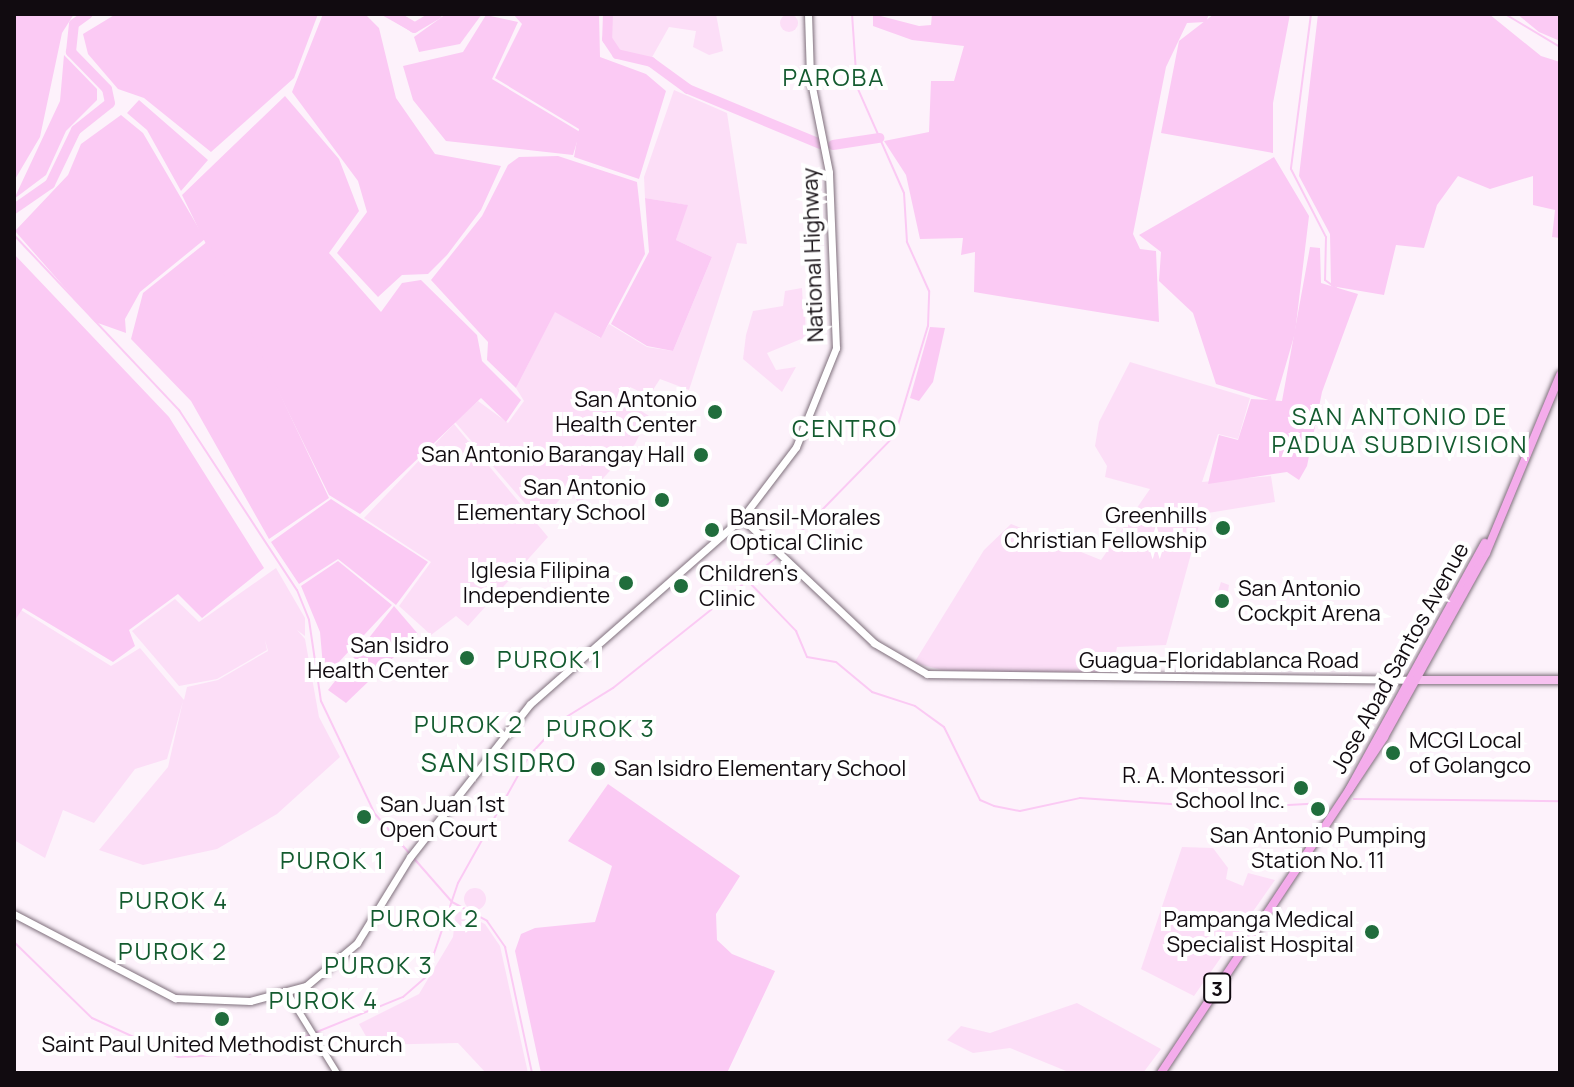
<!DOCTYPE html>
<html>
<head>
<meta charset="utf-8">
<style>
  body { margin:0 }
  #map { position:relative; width:1574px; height:1087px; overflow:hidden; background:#fdf2fb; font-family:Manrope,sans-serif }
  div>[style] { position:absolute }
  .green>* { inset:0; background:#fcdef7 }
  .round { border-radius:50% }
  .water>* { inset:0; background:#fbcaf4 }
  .stream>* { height:2px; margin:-1px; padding:0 1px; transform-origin:1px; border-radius:1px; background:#fbcaf4 }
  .river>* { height:10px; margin:-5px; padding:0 5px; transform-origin:5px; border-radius:5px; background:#fbcaf4 }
  .roads { filter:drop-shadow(0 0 2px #7f707c) drop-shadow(0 0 2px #7f707c) }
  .tertiary>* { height:6px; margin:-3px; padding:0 3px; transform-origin:3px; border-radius:3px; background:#fff }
  .secondary>* { height:7px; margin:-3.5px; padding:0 3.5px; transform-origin:3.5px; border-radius:3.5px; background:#fff }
  .primary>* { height:8px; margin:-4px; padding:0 4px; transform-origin:4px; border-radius:4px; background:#f7c1f0 }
  .trunk>* { height:8px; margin:-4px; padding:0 4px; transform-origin:4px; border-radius:4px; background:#f4aceb }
  .dots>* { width:22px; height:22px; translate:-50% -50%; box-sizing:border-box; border:4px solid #fff; border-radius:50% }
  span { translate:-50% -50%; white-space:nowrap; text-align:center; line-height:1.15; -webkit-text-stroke:8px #fff; paint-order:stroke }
  .shield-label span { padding:2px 6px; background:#fff; border:2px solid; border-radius:6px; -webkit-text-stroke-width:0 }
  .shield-label { font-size:20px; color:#110b10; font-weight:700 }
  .street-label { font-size:22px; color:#110b10 }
  .poi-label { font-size:22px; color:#110b10 }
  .right { translate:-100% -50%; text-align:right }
  .left { translate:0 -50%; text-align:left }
  .neighbourhood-label { font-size:24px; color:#135b2f; letter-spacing:2px }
  .quarter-label { font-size:26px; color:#135b2f; letter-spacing:2px }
  .frame { position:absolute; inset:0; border:16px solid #110b10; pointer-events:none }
</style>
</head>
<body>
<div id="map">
  <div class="green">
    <div class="round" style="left:780px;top:14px;width:18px;height:18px"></div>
    <div style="clip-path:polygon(613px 14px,716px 14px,723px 51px,709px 55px,693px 47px,696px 31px,669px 27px,651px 59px,617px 51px,609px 39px)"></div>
    <div style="clip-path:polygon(674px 90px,727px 113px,747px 244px,737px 243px,689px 390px,660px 379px,649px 396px,630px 387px,623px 399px,649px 416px,635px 444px,579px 504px,574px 496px,560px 499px,541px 522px,455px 422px,478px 401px,508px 423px,524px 401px,516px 388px,555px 311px,600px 338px,609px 324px,647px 347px,673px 351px,712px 257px,676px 240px,687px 205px,645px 198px,644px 177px)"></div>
    <div style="clip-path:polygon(802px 288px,803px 305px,813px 310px,805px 316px,806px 337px,767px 353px,776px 370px,796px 367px,782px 392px,743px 359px,746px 335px,753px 311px,783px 306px,785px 291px)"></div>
    <div style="clip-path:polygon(1130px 362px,1250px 398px,1238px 439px,1218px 434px,1202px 482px,1271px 476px,1275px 502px,1202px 514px,1166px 645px,1117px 647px,1112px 672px,950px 672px,914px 663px,984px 550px,1011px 524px,1101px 560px,1150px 489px,1105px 477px,1107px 466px,1095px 446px,1099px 422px)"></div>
    <div style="clip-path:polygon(454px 424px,548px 537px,468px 626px,456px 616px,431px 635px,399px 606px,431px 562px,364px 518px)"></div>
    <div style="clip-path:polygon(276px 568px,305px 618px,305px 636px,297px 630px,305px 639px,319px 717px,340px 757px,277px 814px,217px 849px,143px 865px,99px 850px,168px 767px,183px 701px,167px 759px,135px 769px,94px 823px,63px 810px,45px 858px,14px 840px,14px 622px,21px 610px,111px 666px,140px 648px,184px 700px,187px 687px,218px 680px,268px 651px,265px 640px,267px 650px,217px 679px,179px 686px,132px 631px,175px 599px,199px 622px)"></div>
    <div style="clip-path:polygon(1221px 582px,1229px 585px,1225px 610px,1213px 607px)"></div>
    <div class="round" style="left:354px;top:806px;width:20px;height:20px"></div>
    <div style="clip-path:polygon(1182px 847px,1213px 848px,1228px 868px,1226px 879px,1243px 886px,1248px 873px,1275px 880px,1194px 996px,1141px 969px)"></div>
    <div class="round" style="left:464px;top:888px;width:22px;height:22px"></div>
    <div style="clip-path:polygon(456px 910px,485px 924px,500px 946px,528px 1073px,486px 1073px,458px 1043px,371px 1045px,359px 1024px,419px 994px,453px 937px)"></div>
    <div style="clip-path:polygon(1077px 1003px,1161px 1049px,1143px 1073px,1071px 1073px,1010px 1048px,973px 1053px,947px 1040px,961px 1026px,990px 1033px)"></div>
  </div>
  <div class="water">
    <div style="clip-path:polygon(14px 14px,74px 14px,62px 33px,40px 137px,14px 181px)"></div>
    <div style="clip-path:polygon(116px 14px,318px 14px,294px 78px,211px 152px,144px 98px,118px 89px,88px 54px,83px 34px)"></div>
    <div style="clip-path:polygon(323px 14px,365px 14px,379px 28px,396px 98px,435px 154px,501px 166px,481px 210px,447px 255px,428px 274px,402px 275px,378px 297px,337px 253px,367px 212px,358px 181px,292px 92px)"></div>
    <div style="clip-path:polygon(380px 14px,402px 14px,417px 23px,412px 32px)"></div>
    <div style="clip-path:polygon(446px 14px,482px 14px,460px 44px,419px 52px,414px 37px)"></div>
    <div style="clip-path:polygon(513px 14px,599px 14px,600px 57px,646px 74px,666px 91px,639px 179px,574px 157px,579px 129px,495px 78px,522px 24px)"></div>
    <div style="clip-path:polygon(873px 14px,919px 26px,931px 25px,932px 14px,1209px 14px,1206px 22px,1187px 23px,1166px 67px,1133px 234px,1140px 249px,1156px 251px,1159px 322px,974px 292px,975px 252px,961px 255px,963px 238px,920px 239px,906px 175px,884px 141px,929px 132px,931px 81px,954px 81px,964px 46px,912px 40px,873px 26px)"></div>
    <div style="clip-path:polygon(1214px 14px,1290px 14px,1273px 103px,1273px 153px,1161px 133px,1179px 41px)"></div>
    <div style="clip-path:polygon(1318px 14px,1489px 14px,1541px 56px,1560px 62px,1560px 238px,1552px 237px,1555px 210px,1533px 205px,1533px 176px,1490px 189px,1458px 176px,1437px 205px,1424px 248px,1396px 245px,1384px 295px,1331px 286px,1330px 234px,1299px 176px)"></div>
    <div style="clip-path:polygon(1517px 14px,1560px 14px,1560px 41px,1539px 32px)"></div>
    <div style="clip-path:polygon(486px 15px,518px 22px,492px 79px,580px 132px,573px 155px,446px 141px,413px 100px,403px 66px,463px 52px)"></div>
    <div style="clip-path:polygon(64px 55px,97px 89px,97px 100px,66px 131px,46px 175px,14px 199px,60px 101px)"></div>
    <div style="clip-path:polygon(285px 96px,339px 159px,359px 211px,329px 253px,381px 312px,402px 283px,421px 280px,477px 335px,482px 361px,521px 400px,506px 422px,481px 398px,360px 514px,329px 495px,182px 195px)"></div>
    <div style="clip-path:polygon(139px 100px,208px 160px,181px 191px,147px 130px,127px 113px)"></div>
    <div style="clip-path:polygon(121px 115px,143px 133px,205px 239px,140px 292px,125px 319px,126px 333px,95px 322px,15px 231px,68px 175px,81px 144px)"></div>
    <div style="clip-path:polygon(558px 156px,637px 182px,645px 254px,601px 338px,555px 312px,516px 388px,487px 360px,488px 342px,431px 280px,482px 216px,508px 165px,519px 157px)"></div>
    <div style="clip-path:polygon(1274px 157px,1309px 216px,1295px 333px,1275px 402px,1216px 384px,1193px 313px,1159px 281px,1161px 252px,1139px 235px)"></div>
    <div style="clip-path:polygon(645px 198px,688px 205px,676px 240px,712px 257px,673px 351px,647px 346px,611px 324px,649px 252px)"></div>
    <div style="clip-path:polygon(208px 241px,329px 498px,269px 539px,191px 401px,131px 339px,143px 293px)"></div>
    <div style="clip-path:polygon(1310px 247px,1320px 248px,1321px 283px,1358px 294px,1322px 392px,1307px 466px,1299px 480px,1287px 472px,1208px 484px,1219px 435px,1238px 440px,1251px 399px,1282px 401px)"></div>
    <div style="clip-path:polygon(14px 254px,169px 417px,264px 568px,202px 618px,178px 594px,129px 630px,135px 646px,113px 662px,23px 608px,14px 622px)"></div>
    <div style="clip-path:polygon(930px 327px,945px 328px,933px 382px,919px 401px,910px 398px)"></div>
    <div style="clip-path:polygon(331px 499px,428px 562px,396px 605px,338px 559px,299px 584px,271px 542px)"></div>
    <div style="clip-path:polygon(338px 561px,392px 605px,324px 678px,320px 632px,301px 586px)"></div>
    <div style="clip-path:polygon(394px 606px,418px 634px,346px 703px,328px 690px)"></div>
    <div style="clip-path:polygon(608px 784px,740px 876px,716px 914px,717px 940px,732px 954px,775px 971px,727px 1073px,541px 1073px,515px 951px,521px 934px,535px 928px,595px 922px,612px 866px,568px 841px)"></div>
  </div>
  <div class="stream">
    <div style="left:1311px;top:14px;width:156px;rotate:97.4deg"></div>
    <div style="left:1291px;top:169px;width:76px;rotate:62.8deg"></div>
    <div style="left:1326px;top:237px;width:43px;rotate:91.3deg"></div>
    <div style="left:1325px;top:280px;width:17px;rotate:36deg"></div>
    <div style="left:1505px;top:14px;width:64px;rotate:31deg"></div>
    <div style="left:14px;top:235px;width:241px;rotate:46.7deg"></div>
    <div style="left:179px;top:410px;width:215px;rotate:56.8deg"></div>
    <div style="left:297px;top:590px;width:32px;rotate:68deg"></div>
    <div style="left:309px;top:620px;width:82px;rotate:81.6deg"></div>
    <div style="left:321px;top:701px;width:125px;rotate:64.5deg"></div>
    <div style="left:375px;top:814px;width:117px;rotate:48.8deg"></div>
    <div style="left:452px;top:902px;width:40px;rotate:28deg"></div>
    <div style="left:487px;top:921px;width:32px;rotate:55deg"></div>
    <div style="left:505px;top:947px;width:129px;rotate:77.9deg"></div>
    <div style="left:781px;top:552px;width:163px;rotate:-45.7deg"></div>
    <div style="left:895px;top:435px;width:114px;rotate:-73.2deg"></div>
    <div style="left:928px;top:326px;width:35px;rotate:-88deg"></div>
    <div style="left:929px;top:291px;width:54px;rotate:-114.2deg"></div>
    <div style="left:907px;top:242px;width:49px;rotate:-93.5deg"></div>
    <div style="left:904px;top:193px;width:116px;rotate:-113.9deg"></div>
    <div style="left:857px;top:87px;width:73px;rotate:-93.9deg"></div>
    <div style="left:747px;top:580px;width:71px;rotate:46.1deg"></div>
    <div style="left:796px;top:631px;width:28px;rotate:67deg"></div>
    <div style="left:807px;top:657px;width:29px;rotate:10deg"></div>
    <div style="left:836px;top:662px;width:47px;rotate:39.8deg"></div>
    <div style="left:872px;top:692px;width:45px;rotate:18deg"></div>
    <div style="left:915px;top:706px;width:36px;rotate:36deg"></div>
    <div style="left:944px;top:727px;width:81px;rotate:63.7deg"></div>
    <div style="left:980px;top:800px;width:15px;rotate:23deg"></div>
    <div style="left:994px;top:806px;width:26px;rotate:11deg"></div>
    <div style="left:1020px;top:811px;width:61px;rotate:-12.2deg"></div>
    <div style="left:1080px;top:798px;width:151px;rotate:3.8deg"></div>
    <div style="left:1231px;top:808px;width:94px;rotate:-3deg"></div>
    <div style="left:1354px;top:799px;width:206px;rotate:0.6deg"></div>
    <div style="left:14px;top:942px;width:109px;rotate:44.3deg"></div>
    <div style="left:92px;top:1018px;width:94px;rotate:24.4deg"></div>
    <div style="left:178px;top:1057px;width:87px;rotate:-2.6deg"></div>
    <div style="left:265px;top:1053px;width:149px;rotate:-22.1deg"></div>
    <div style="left:403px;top:997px;width:30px;rotate:-41deg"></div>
    <div style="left:426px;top:977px;width:99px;rotate:-71.2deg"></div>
    <div style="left:458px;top:883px;width:145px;rotate:-60.8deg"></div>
    <div style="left:529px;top:756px;width:50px;rotate:-47.4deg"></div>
    <div style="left:563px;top:719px;width:59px;rotate:-31.8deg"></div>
    <div style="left:613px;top:688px;width:210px;rotate:-38.6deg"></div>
  </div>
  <div class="river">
    <div style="left:392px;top:14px;width:26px;rotate:32deg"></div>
    <div style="left:414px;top:28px;width:27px;rotate:-31deg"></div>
    <div style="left:608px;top:14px;width:25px;rotate:92deg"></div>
    <div style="left:607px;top:39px;width:18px;rotate:56deg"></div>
    <div style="left:617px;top:54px;width:35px;rotate:13deg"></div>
    <div style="left:651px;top:62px;width:46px;rotate:36.1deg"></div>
    <div style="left:688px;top:89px;width:143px;rotate:22.6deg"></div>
    <div style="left:833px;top:145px;width:47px;rotate:-8.7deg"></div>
    <div style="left:14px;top:209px;width:44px;rotate:-34.8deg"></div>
    <div style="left:50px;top:184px;width:60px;rotate:-64.3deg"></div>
    <div style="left:76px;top:130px;width:43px;rotate:-38.5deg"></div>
    <div style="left:110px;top:103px;width:14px;rotate:-102deg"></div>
    <div style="left:107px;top:89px;width:52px;rotate:-134.2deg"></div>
    <div style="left:71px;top:52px;width:28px;rotate:-84deg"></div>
    <div style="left:74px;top:24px;width:17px;rotate:-36deg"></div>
  </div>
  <div class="roads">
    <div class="tertiary">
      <div style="left:288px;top:994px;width:93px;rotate:58.2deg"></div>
    </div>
    <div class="secondary">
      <div style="left:742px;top:518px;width:182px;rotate:43.4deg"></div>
      <div style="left:874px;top:643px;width:61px;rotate:30.3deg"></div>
      <div style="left:927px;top:674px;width:480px;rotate:0.7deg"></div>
      <div style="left:14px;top:914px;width:182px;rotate:27.6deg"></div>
      <div style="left:175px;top:998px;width:75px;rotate:2.3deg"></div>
      <div style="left:250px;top:1001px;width:58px;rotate:-15deg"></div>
      <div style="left:306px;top:986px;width:67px;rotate:-40.1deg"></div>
      <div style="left:357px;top:943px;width:101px;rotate:-58.4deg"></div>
      <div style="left:410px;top:857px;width:194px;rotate:-51.9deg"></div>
      <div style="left:530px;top:704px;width:282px;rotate:-41.3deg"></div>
      <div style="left:742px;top:518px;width:89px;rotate:-52.7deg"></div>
      <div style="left:796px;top:447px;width:107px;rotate:-68deg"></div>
      <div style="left:836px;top:348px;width:176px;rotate:-92.3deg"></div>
      <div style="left:829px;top:172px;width:97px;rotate:-101.3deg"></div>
      <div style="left:810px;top:77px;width:63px;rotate:-91.8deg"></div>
    </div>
    <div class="primary">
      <div style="left:1412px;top:680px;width:148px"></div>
    </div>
    <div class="trunk">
      <div style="left:1349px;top:790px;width:282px;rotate:-61.2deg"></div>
      <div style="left:1161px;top:1073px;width:403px;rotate:-56.4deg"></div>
      <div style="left:1384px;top:737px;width:210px;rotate:-61deg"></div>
      <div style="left:1486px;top:553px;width:193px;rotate:-67.4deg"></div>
    </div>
  </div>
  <div class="dots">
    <div style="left:715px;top:412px;background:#206d3c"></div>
    <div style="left:701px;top:455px;background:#206d3c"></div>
    <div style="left:662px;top:500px;background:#206d3c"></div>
    <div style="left:1223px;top:528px;background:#206d3c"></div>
    <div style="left:712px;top:530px;background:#206d3c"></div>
    <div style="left:626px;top:583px;background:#206d3c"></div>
    <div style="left:681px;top:586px;background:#206d3c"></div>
    <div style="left:1222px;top:601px;background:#206d3c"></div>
    <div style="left:467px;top:658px;background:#206d3c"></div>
    <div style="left:1393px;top:753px;background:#206d3c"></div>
    <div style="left:598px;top:769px;background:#206d3c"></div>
    <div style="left:1301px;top:788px;background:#206d3c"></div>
    <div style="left:1318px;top:809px;background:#206d3c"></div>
    <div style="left:364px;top:817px;background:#206d3c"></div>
    <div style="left:1372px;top:932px;background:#206d3c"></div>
    <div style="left:222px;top:1019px;background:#206d3c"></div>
  </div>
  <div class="shield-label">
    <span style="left:1217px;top:988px">3</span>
  </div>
  <div class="street-label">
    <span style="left:813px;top:255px;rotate:-92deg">National Highway</span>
    <span style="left:1400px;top:658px;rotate:-61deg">Jose Abad Santos Avenue</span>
    <span style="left:1219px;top:661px">Guagua-Floridablanca Road</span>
  </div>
  <div class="poi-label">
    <span class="right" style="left:697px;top:412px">San Antonio<br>Health Center</span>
    <span class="right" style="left:685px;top:455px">San Antonio Barangay Hall</span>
    <span class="right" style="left:646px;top:500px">San Antonio<br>Elementary School</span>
    <span class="right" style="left:1207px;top:528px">Greenhills<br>Christian Fellowship</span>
    <span class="left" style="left:730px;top:530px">Bansil-Morales<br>Optical Clinic</span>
    <span class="right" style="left:610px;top:583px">Iglesia Filipina<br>Independiente</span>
    <span class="left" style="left:699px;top:586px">Children's<br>Clinic</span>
    <span class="left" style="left:1238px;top:601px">San Antonio<br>Cockpit Arena</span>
    <span class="right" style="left:449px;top:658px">San Isidro<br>Health Center</span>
    <span class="left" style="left:1409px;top:753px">MCGI Local<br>of Golangco</span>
    <span class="left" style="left:614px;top:769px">San Isidro Elementary School</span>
    <span class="right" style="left:1285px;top:788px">R. A. Montessori<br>School Inc.</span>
    <span class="left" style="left:380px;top:817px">San Juan 1st<br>Open Court</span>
    <span style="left:1318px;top:848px">San Antonio Pumping<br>Station No. 11</span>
    <span class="right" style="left:1354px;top:932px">Pampanga Medical<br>Specialist Hospital</span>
    <span style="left:222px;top:1045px">Saint Paul United Methodist Church</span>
  </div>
  <div class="neighbourhood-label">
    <span style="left:834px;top:77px">PAROBA</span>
    <span style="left:1400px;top:430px">SAN ANTONIO DE<br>PADUA SUBDIVISION</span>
    <span style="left:845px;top:428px">CENTRO</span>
    <span style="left:550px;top:659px">PUROK 1</span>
    <span style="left:469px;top:724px">PUROK 2</span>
    <span style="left:601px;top:728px">PUROK 3</span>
    <span style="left:333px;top:860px">PUROK 1</span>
    <span style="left:174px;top:900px">PUROK 4</span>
    <span style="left:425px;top:918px">PUROK 2</span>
    <span style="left:173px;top:951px">PUROK 2</span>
    <span style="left:379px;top:965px">PUROK 3</span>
    <span style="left:324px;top:1000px">PUROK 4</span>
  </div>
  <div class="quarter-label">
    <span style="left:499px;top:763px">SAN ISIDRO</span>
  </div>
  <div class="frame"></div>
</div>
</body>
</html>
